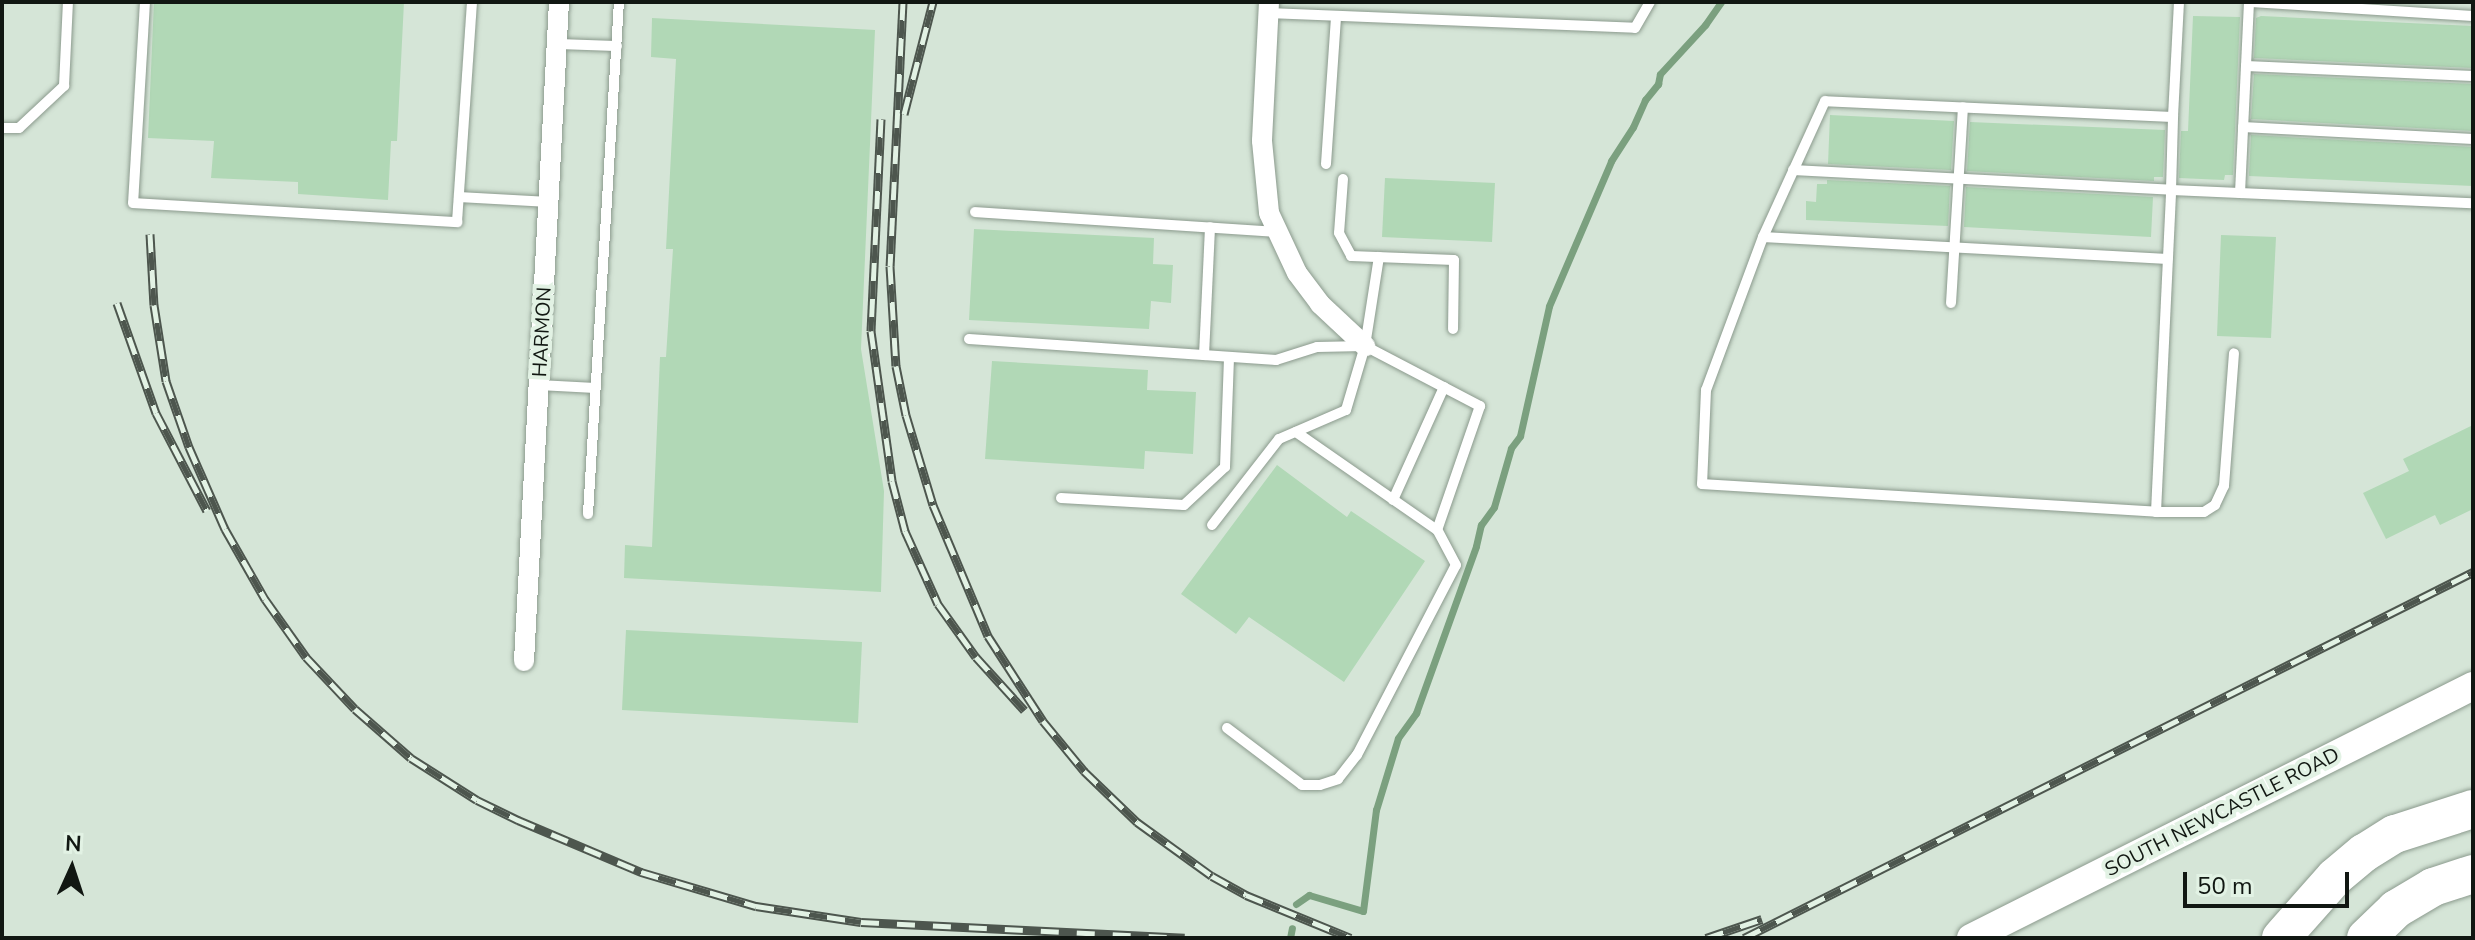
<!DOCTYPE html>
<html>
<head>
<meta charset="utf-8">
<style>
  body { margin:0 }
  #map { position:relative; width:2475px; height:940px; overflow:hidden; background:#d5e5d7; font-family:"Nunito Sans",sans-serif }
  div>[style] { position:absolute }
  .stream>* { height:7px; margin:-3.5px; padding:0 3.5px; transform-origin:3.5px; border-radius:3.5px; background:#7ba07f }
  .building>* { inset:0; background:#b1d8b6 }
  .roads { filter:drop-shadow(0 0 2px #8b9a8d) drop-shadow(0 0 2px #8b9a8d) }
  .lane>* { height:10px; margin:-5px; padding:0 5px; transform-origin:5px; border-radius:5px; background:#fff }
  .street>* { height:20px; margin:-10px; padding:0 10px; transform-origin:10px; border-radius:10px; background:#fff }
  .secondary>* { height:28px; margin:-14px; padding:0 14px; transform-origin:14px; border-radius:14px; background:#fff }
  .highway>* { height:38px; margin:-19px; padding:0 19px; transform-origin:19px; border-radius:19px; background:#fff }
  .rail>* { height:9px; margin-top:-4.5px; transform-origin:0; background:repeating-linear-gradient(90deg,#e2f2e4 0 18px,#4d564e 0 36px); box-sizing:border-box; border-block:2px solid #4d564e }
  span { translate:-50% -50%; white-space:nowrap; text-align:center; line-height:1.15; -webkit-text-stroke:8px #e2f2e4; paint-order:stroke }
  .street-label { font-size:20px; color:#111712 }
  .frame { position:absolute; inset:0; border:4px solid #111712; pointer-events:none }
  .north { position:absolute; left:32px; top:828px; width:80px; height:80px; -webkit-text-stroke:6px #e2f2e4; paint-order:stroke; rotate:3deg; font-size:22px; font-weight:700; line-height:32px; text-align:center; color:#111712 }
  .north::after { content:''; display:block; margin:auto; width:28px; height:36px; background:#111712; clip-path:polygon(50% 0,100% 100%,50% 72%,0 100%) }
  .scale { position:absolute; left:2183px; top:872px; width:166px; height:36px; box-sizing:border-box; border:4px solid #111712; border-top:0; padding-left:10px; font-size:24px; line-height:28px; white-space:nowrap; color:#111712; -webkit-text-stroke:6px #e2f2e4; paint-order:stroke }
</style>
</head>
<body>
<div id="map">
  <div class="stream">
    <div style="left:1296px;top:904px;width:16px;rotate:-35deg"></div>
    <div style="left:1309px;top:895px;width:56px;rotate:16.5deg"></div>
    <div style="left:1363px;top:911px;width:102px;rotate:-82.7deg"></div>
    <div style="left:1376px;top:810px;width:75px;rotate:-73deg"></div>
    <div style="left:1398px;top:738px;width:31px;rotate:-54deg"></div>
    <div style="left:1416px;top:713px;width:177px;rotate:-70.2deg"></div>
    <div style="left:1476px;top:546px;width:22px;rotate:-77deg"></div>
    <div style="left:1481px;top:525px;width:22px;rotate:-54deg"></div>
    <div style="left:1494px;top:507px;width:61px;rotate:-73.9deg"></div>
    <div style="left:1511px;top:448px;width:15px;rotate:-53deg"></div>
    <div style="left:1520px;top:436px;width:133px;rotate:-77.4deg"></div>
    <div style="left:1549px;top:306px;width:158px;rotate:-66.8deg"></div>
    <div style="left:1611px;top:161px;width:40px;rotate:-57.1deg"></div>
    <div style="left:1633px;top:127px;width:30px;rotate:-66deg"></div>
    <div style="left:1645px;top:100px;width:21px;rotate:-51deg"></div>
    <div style="left:1658px;top:84px;width:10px;rotate:-79deg"></div>
    <div style="left:1660px;top:74px;width:67px;rotate:-47.4deg"></div>
    <div style="left:1705px;top:25px;width:28px;rotate:-55deg"></div>
    <div style="left:1290px;top:938px;width:10px;rotate:-79deg"></div>
  </div>
  <div class="building">
    <div style="clip-path:polygon(154px 2px,404px 2px,397px 141px,391px 141px,388px 200px,298px 194px,298px 182px,211px 178px,214px 141px,148px 138px)"></div>
    <div style="clip-path:polygon(2193px 16px,2240px 17px,2233px 175px,2225px 175px,2224px 180px,2179px 178px,2181px 131px,2188px 131px)"></div>
    <div style="clip-path:polygon(2261px 16px,2473px 26px,2473px 68px,2254px 58px,2256px 18px)"></div>
    <div style="clip-path:polygon(652px 18px,875px 30px,861px 349px,884px 491px,881px 592px,624px 578px,625px 545px,652px 547px,660px 357px,666px 357px,673px 249px,666px 249px,676px 59px,651px 57px)"></div>
    <div style="clip-path:polygon(2254px 74px,2473px 84px,2473px 131px,2251px 119px)"></div>
    <div style="clip-path:polygon(1830px 115px,1954px 121px,1951px 170px,1828px 164px)"></div>
    <div style="clip-path:polygon(1970px 122px,2165px 130px,2163px 177px,2154px 177px,2154px 181px,1967px 171px)"></div>
    <div style="clip-path:polygon(2251px 135px,2473px 147px,2473px 186px,2249px 176px)"></div>
    <div style="clip-path:polygon(1385px 178px,1495px 183px,1492px 242px,1382px 237px)"></div>
    <div style="clip-path:polygon(1827px 180px,1950px 186px,1948px 226px,1806px 220px,1806px 201px,1816px 202px,1817px 184px,1827px 184px)"></div>
    <div style="clip-path:polygon(1966px 187px,2153px 197px,2151px 237px,1964px 227px)"></div>
    <div style="clip-path:polygon(974px 229px,1154px 238px,1153px 264px,1173px 265px,1171px 303px,1151px 301px,1149px 329px,969px 320px)"></div>
    <div style="clip-path:polygon(2221px 235px,2276px 237px,2271px 338px,2217px 336px)"></div>
    <div style="clip-path:polygon(992px 361px,1148px 370px,1147px 390px,1196px 392px,1193px 454px,1145px 451px,1144px 469px,985px 459px)"></div>
    <div style="clip-path:polygon(2473px 425px,2473px 509px,2440px 525px,2435px 515px,2386px 539px,2363px 493px,2409px 471px,2403px 459px)"></div>
    <div style="clip-path:polygon(1277px 465px,1347px 517px,1351px 511px,1425px 561px,1344px 682px,1249px 617px,1236px 634px,1181px 594px)"></div>
    <div style="clip-path:polygon(626px 630px,862px 642px,858px 723px,622px 710px)"></div>
  </div>
  <div class="roads">
    <div class="lane">
      <div style="left:145px;top:2px;width:201px;rotate:93.4deg"></div>
      <div style="left:133px;top:203px;width:325px;rotate:3.4deg"></div>
      <div style="left:457px;top:222px;width:221px;rotate:-86.1deg"></div>
      <div style="left:2179px;top:2px;width:115px;rotate:93deg"></div>
      <div style="left:2173px;top:117px;width:348px;rotate:-177.4deg"></div>
      <div style="left:1825px;top:101px;width:149px;rotate:114.5deg"></div>
      <div style="left:1763px;top:237px;width:163px;rotate:110.4deg"></div>
      <div style="left:1706px;top:390px;width:94px;rotate:92.4deg"></div>
      <div style="left:1702px;top:484px;width:455px;rotate:3.5deg"></div>
      <div style="left:2156px;top:512px;width:322px;rotate:-87.3deg"></div>
      <div style="left:2171px;top:190px;width:302px;rotate:2.5deg"></div>
      <div style="left:2251px;top:2px;width:222px;rotate:3.6deg"></div>
      <div style="left:1268px;top:13px;width:367px;rotate:2.3deg"></div>
      <div style="left:1635px;top:28px;width:30px;rotate:-60deg"></div>
      <div style="left:557px;top:44px;width:60px;rotate:1.9deg"></div>
      <div style="left:2246px;top:66px;width:227px;rotate:2.5deg"></div>
      <div style="left:2243px;top:127px;width:230px;rotate:3deg"></div>
      <div style="left:2px;top:128px;width:17px"></div>
      <div style="left:19px;top:128px;width:62px;rotate:-43deg"></div>
      <div style="left:64px;top:86px;width:84px;rotate:-87.3deg"></div>
      <div style="left:1326px;top:164px;width:148px;rotate:-86.1deg"></div>
      <div style="left:1793px;top:170px;width:379px;rotate:3deg"></div>
      <div style="left:2171px;top:190px;width:73px;rotate:-88.4deg"></div>
      <div style="left:1343px;top:179px;width:54px;rotate:94.2deg"></div>
      <div style="left:1339px;top:233px;width:26px;rotate:62deg"></div>
      <div style="left:1351px;top:256px;width:103px;rotate:2.2deg"></div>
      <div style="left:1454px;top:260px;width:69px;rotate:90.8deg"></div>
      <div style="left:2240px;top:193px;width:191px;rotate:-87.3deg"></div>
      <div style="left:459px;top:197px;width:90px;rotate:3.2deg"></div>
      <div style="left:975px;top:212px;width:302px;rotate:3.8deg"></div>
      <div style="left:1763px;top:237px;width:405px;rotate:3.1deg"></div>
      <div style="left:1951px;top:303px;width:196px;rotate:-86.5deg"></div>
      <div style="left:969px;top:339px;width:308px;rotate:3.9deg"></div>
      <div style="left:1276px;top:360px;width:43px;rotate:-17.6deg"></div>
      <div style="left:1317px;top:347px;width:48px;rotate:-1.2deg"></div>
      <div style="left:1365px;top:346px;width:130px;rotate:27.6deg"></div>
      <div style="left:1480px;top:406px;width:131px;rotate:109.1deg"></div>
      <div style="left:1437px;top:530px;width:172px;rotate:-145.2deg"></div>
      <div style="left:1204px;top:355px;width:128px;rotate:-87.3deg"></div>
      <div style="left:539px;top:385px;width:56px;rotate:3.1deg"></div>
      <div style="left:1061px;top:498px;width:123px;rotate:3.3deg"></div>
      <div style="left:1184px;top:505px;width:56px;rotate:-42.8deg"></div>
      <div style="left:1225px;top:467px;width:110px;rotate:-87.9deg"></div>
      <div style="left:1393px;top:500px;width:124px;rotate:-65.7deg"></div>
      <div style="left:2156px;top:512px;width:48px"></div>
      <div style="left:2204px;top:512px;width:13px;rotate:-32deg"></div>
      <div style="left:2215px;top:505px;width:21px;rotate:-65deg"></div>
      <div style="left:2224px;top:486px;width:133px;rotate:-85.7deg"></div>
      <div style="left:588px;top:514px;width:513px;rotate:-86.54deg"></div>
      <div style="left:1212px;top:525px;width:109px;rotate:-52.1deg"></div>
      <div style="left:1279px;top:439px;width:73px;rotate:-23.4deg"></div>
      <div style="left:1346px;top:410px;width:67px;rotate:-73.5deg"></div>
      <div style="left:1365px;top:346px;width:90px;rotate:-81.1deg"></div>
      <div style="left:1227px;top:728px;width:94px;rotate:37.2deg"></div>
      <div style="left:1302px;top:785px;width:18px"></div>
      <div style="left:1320px;top:785px;width:19px;rotate:-18deg"></div>
      <div style="left:1338px;top:779px;width:31px;rotate:-52deg"></div>
      <div style="left:1357px;top:755px;width:214px;rotate:-62.5deg"></div>
      <div style="left:1456px;top:565px;width:40px;rotate:-118deg"></div>
    </div>
    <div class="street">
      <div style="left:1269px;top:2px;width:139px;rotate:92.9deg"></div>
      <div style="left:1262px;top:141px;width:72px;rotate:84.4deg"></div>
      <div style="left:1269px;top:213px;width:66px;rotate:65deg"></div>
      <div style="left:1297px;top:273px;width:39px;rotate:53deg"></div>
      <div style="left:1320px;top:304px;width:62px;rotate:43deg"></div>
      <div style="left:524px;top:661px;width:660px;rotate:-86.96deg"></div>
    </div>
    <div class="secondary">
      <div style="left:1971px;top:938px;width:562px;rotate:-26.66deg"></div>
    </div>
    <div class="highway">
      <div style="left:2281px;top:938px;width:81px;rotate:-48.5deg"></div>
      <div style="left:2335px;top:877px;width:38px;rotate:-40deg"></div>
      <div style="left:2364px;top:853px;width:36px;rotate:-32deg"></div>
      <div style="left:2395px;top:834px;width:82px;rotate:-17.8deg"></div>
      <div style="left:2366px;top:938px;width:42px;rotate:-44deg"></div>
      <div style="left:2396px;top:909px;width:43px;rotate:-30.7deg"></div>
      <div style="left:2433px;top:887px;width:42px;rotate:-18deg"></div>
    </div>
  </div>
  <div class="rail">
    <div style="left:903px;top:2px;width:264px;rotate:92.8deg"></div>
    <div style="left:890px;top:266px;width:100px;rotate:86.6deg"></div>
    <div style="left:896px;top:366px;width:50px;rotate:78.5deg"></div>
    <div style="left:906px;top:415px;width:94px;rotate:73.3deg"></div>
    <div style="left:933px;top:505px;width:142px;rotate:67.2deg"></div>
    <div style="left:988px;top:636px;width:101px;rotate:57.1deg"></div>
    <div style="left:1043px;top:721px;width:65px;rotate:50.6deg"></div>
    <div style="left:1084px;top:771px;width:74px;rotate:43.9deg"></div>
    <div style="left:1137px;top:822px;width:92px;rotate:35.8deg"></div>
    <div style="left:1212px;top:876px;width:39px;rotate:29deg"></div>
    <div style="left:1246px;top:895px;width:113px;rotate:22.3deg"></div>
    <div style="left:904px;top:114px;width:116px;rotate:-75.5deg"></div>
    <div style="left:881px;top:119px;width:212px;rotate:92.7deg"></div>
    <div style="left:871px;top:331px;width:151px;rotate:82deg"></div>
    <div style="left:892px;top:481px;width:52px;rotate:75.4deg"></div>
    <div style="left:905px;top:531px;width:80px;rotate:65.7deg"></div>
    <div style="left:938px;top:604px;width:65px;rotate:54.4deg"></div>
    <div style="left:976px;top:657px;width:72px;rotate:47.8deg"></div>
    <div style="left:150px;top:234px;width:71px;rotate:86.8deg"></div>
    <div style="left:154px;top:305px;width:77px;rotate:81deg"></div>
    <div style="left:166px;top:381px;width:70px;rotate:70.8deg"></div>
    <div style="left:189px;top:447px;width:90px;rotate:66.3deg"></div>
    <div style="left:225px;top:529px;width:81px;rotate:60.3deg"></div>
    <div style="left:265px;top:599px;width:71px;rotate:54.7deg"></div>
    <div style="left:306px;top:657px;width:71px;rotate:46.7deg"></div>
    <div style="left:355px;top:709px;width:74px;rotate:41.2deg"></div>
    <div style="left:411px;top:758px;width:78px;rotate:32.5deg"></div>
    <div style="left:477px;top:800px;width:46px;rotate:26deg"></div>
    <div style="left:518px;top:820px;width:134px;rotate:22.9deg"></div>
    <div style="left:641px;top:872px;width:120px;rotate:16.5deg"></div>
    <div style="left:756px;top:906px;width:106px;rotate:8.7deg"></div>
    <div style="left:861px;top:922px;width:324px;rotate:2.8deg"></div>
    <div style="left:117px;top:303px;width:117px;rotate:70.5deg"></div>
    <div style="left:156px;top:413px;width:110px;rotate:62.5deg"></div>
    <div style="left:1706px;top:938px;width:59px;rotate:-18.7deg"></div>
    <div style="left:1744px;top:938px;width:816px;rotate:-26.66deg"></div>
  </div>
  <div class="street-label">
    <span style="left:542px;top:332px;rotate:-87deg">HARMON</span>
    <span style="left:2222px;top:812px;rotate:-27deg">SOUTH NEWCASTLE ROAD</span>
  </div>
  <div class="frame"></div>
  <div class="north">N</div>
  <div class="scale">50 m</div>
</div>
</body>
</html>
